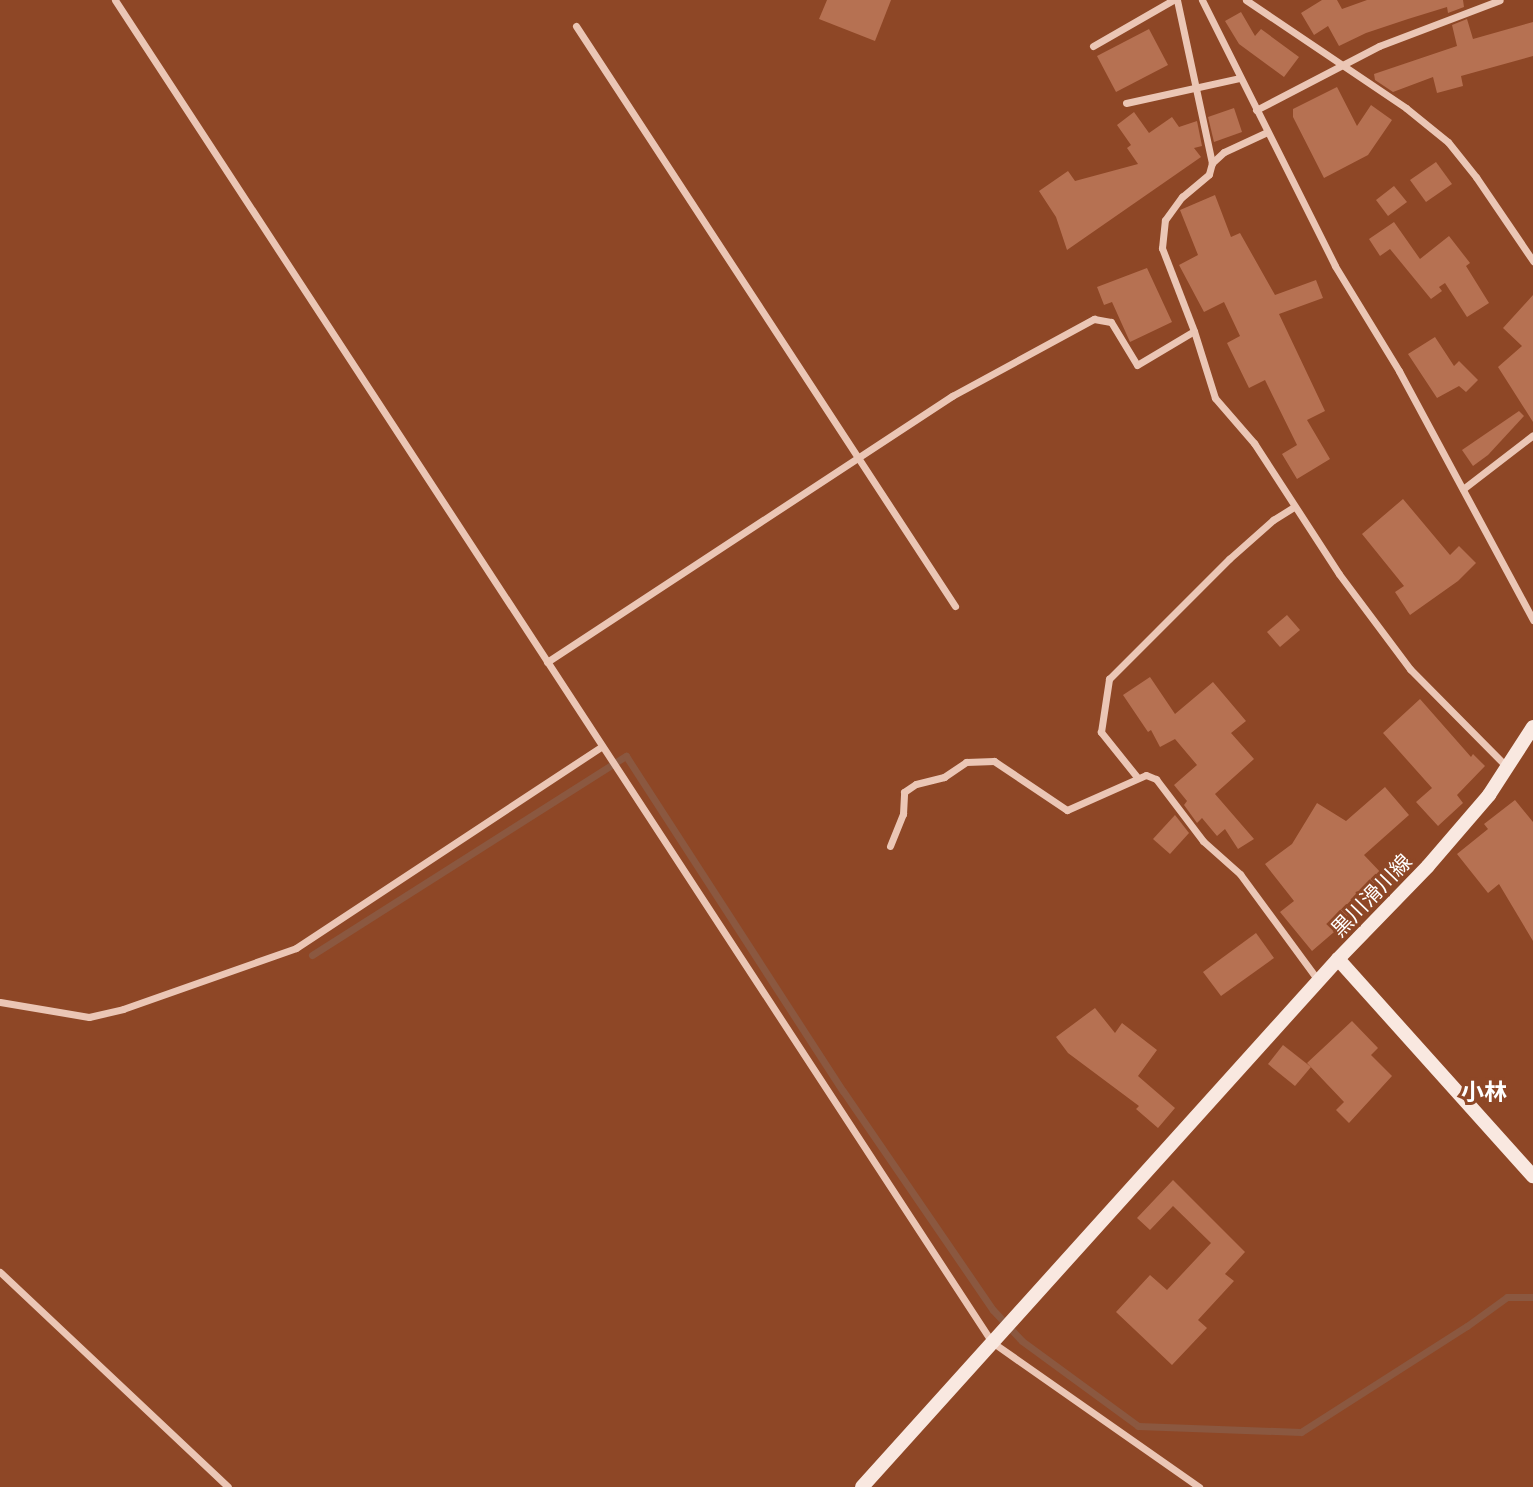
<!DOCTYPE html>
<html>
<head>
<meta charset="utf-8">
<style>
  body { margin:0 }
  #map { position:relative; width:1533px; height:1487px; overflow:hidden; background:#8e4726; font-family:Barlow,"Noto Sans JP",sans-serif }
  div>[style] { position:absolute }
  .stream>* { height:7px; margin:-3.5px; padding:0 3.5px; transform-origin:3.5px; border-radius:3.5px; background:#8b5840 }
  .building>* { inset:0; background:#b67152 }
  .street>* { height:7px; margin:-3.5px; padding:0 3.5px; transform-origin:3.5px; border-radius:3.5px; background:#ebc6b5 }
  .secondary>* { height:14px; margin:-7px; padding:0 7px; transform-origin:7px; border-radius:7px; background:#f9e8e0 }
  span { translate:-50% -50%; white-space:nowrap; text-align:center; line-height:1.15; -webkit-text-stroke:6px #8e4726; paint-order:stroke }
  .street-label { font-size:21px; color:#fff }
  .neighbourhood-label { font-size:23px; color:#fff; font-weight:700 }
</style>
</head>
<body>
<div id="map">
  <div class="stream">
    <div style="left:312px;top:955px;width:372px;rotate:-32.4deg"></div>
    <div style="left:626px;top:756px;width:399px;rotate:57.1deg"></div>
    <div style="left:843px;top:1091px;width:265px;rotate:55.6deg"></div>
    <div style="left:993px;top:1310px;width:42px;rotate:46.9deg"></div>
    <div style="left:1022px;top:1341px;width:144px;rotate:36.2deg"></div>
    <div style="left:1138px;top:1426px;width:163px;rotate:2.1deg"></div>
    <div style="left:1301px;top:1432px;width:197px;rotate:-32.6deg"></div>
    <div style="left:1467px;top:1326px;width:49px;rotate:-35.9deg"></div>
    <div style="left:1507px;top:1297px;width:26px"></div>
  </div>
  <div class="building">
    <div style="clip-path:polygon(827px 0,891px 0,875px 41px,819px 19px)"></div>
    <div style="clip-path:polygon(1322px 0,1337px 0,1342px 9px,1367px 0,1463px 0,1464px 7px,1448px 13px,1447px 7px,1408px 19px,1366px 33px,1339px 46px,1328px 26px,1314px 35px,1301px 13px)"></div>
    <div style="clip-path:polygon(1241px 12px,1255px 36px,1261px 29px,1299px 57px,1284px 77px,1239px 44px,1225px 21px)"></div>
    <div style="clip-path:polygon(1467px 19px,1473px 39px,1533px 22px,1533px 56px,1461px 76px,1463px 86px,1437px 93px,1433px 77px,1393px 92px,1375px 80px,1374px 74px,1457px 46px,1452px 25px)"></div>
    <div style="clip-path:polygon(1149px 29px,1168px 65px,1116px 92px,1097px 56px)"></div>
    <div style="clip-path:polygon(1337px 87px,1357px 126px,1371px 105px,1392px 120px,1368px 155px,1324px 178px,1293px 117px,1293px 109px)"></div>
    <div style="clip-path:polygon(1234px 108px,1242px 132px,1214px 142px,1208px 117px)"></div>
    <div style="clip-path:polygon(1134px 112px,1149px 133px,1172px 117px,1179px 127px,1197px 121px,1202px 146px,1194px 148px,1201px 157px,1067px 250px,1056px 217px,1039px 191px,1068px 171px,1075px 181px,1138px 164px,1127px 148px,1131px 145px,1117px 125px)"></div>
    <div style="clip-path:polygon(1436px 162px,1452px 184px,1426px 202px,1410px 180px)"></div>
    <div style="clip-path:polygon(1394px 186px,1407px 202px,1388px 216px,1376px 200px)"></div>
    <div style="clip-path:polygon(1215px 195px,1231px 237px,1240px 233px,1275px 295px,1316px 280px,1323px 298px,1279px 314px,1325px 411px,1307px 420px,1330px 459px,1297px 479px,1282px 454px,1297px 445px,1265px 380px,1249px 388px,1227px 343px,1240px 336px,1224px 302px,1204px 312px,1179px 265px,1198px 255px,1180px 210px)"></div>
    <div style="clip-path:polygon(1394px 222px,1420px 259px,1449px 236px,1470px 263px,1466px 266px,1489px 303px,1467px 317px,1445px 283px,1439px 287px,1442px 291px,1431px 299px,1390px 249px,1380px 256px,1369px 239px)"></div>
    <div style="clip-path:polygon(1147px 268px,1172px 322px,1130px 342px,1112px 302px,1104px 305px,1097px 287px)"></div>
    <div style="clip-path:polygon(1533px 295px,1533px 422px,1498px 367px,1522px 346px,1503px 328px)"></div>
    <div style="clip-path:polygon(1435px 337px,1454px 366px,1459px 361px,1478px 380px,1466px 392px,1459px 386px,1437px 398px,1408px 354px)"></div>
    <div style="clip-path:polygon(1519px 411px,1524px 416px,1488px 455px,1473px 466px,1462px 450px)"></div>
    <div style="clip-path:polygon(1403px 499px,1450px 555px,1459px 546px,1476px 563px,1458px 581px,1410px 615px,1395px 592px,1404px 586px,1362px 534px)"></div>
    <div style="clip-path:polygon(1287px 615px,1300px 630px,1280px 647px,1267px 632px)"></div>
    <div style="clip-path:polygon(1150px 677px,1175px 714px,1213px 682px,1246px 721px,1231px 733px,1254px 759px,1215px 794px,1254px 839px,1238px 849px,1225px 829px,1217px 836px,1202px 818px,1197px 823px,1184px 805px,1187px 801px,1174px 785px,1197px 765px,1175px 739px,1160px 747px,1151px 730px,1148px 732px,1123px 695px)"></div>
    <div style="clip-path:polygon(1420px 699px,1471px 757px,1473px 754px,1485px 766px,1457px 795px,1463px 803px,1438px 826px,1416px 802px,1432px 788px,1383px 733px)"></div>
    <div style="clip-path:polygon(1385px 787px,1409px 815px,1364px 855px,1384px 876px,1349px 908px,1355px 914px,1312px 951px,1280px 912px,1294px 901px,1265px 864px,1292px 844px,1317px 803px,1346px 821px)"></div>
    <div style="clip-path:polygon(1515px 800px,1533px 822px,1533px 941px,1499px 884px,1488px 893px,1457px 854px,1488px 829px,1484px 824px)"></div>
    <div style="clip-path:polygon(1175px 815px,1189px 833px,1170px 854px,1153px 839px)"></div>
    <div style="clip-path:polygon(1256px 933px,1274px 958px,1221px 996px,1203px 972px)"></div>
    <div style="clip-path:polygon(1095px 1008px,1115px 1033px,1122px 1023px,1157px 1050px,1138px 1076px,1175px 1108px,1158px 1128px,1136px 1109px,1139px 1106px,1068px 1053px,1056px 1037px)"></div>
    <div style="clip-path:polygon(1352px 1021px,1378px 1048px,1371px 1055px,1392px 1076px,1349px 1123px,1336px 1110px,1344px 1102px,1307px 1063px)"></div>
    <div style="clip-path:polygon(1283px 1045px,1311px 1067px,1295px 1086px,1268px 1064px)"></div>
    <div style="clip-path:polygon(1173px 1180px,1245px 1252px,1225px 1274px,1234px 1281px,1198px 1320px,1207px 1328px,1172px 1365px,1116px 1312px,1150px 1275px,1167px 1290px,1211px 1243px,1173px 1206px,1150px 1230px,1137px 1218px)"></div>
  </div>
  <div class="street">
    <div style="left:115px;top:0;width:1603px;rotate:56.84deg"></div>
    <div style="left:992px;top:1342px;width:253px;rotate:35deg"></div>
    <div style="left:1177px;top:0;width:167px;rotate:77.9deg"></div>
    <div style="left:1202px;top:0;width:297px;rotate:63.4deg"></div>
    <div style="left:1335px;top:266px;width:123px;rotate:58.6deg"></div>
    <div style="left:1399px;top:371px;width:283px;rotate:61.7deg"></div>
    <div style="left:1246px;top:0;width:193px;rotate:34deg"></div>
    <div style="left:1406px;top:108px;width:54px;rotate:39deg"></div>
    <div style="left:1448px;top:142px;width:45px;rotate:51.3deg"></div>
    <div style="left:1476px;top:177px;width:102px;rotate:55.8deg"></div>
    <div style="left:576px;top:26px;width:693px;rotate:56.84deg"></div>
    <div style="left:1093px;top:46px;width:92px;rotate:-29.9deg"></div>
    <div style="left:1126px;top:103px;width:117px;rotate:-12.4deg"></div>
    <div style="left:1256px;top:110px;width:139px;rotate:-27.5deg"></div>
    <div style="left:1379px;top:46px;width:129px;rotate:-20.8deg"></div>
    <div style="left:1194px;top:331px;width:70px;rotate:72.6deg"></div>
    <div style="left:1215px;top:398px;width:60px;rotate:49.1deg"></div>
    <div style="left:1254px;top:443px;width:156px;rotate:57deg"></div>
    <div style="left:1339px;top:574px;width:119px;rotate:53.2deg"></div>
    <div style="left:1410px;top:669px;width:138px;rotate:45.3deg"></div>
    <div style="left:1463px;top:489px;width:88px;rotate:-37.6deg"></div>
    <div style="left:547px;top:662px;width:485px;rotate:-33.3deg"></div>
    <div style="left:952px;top:396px;width:162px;rotate:-28.5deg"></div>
    <div style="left:1094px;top:319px;width:17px;rotate:10deg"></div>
    <div style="left:1111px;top:322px;width:50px;rotate:58.8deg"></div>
    <div style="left:1137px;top:365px;width:66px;rotate:-30.8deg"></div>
    <div style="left:1194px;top:331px;width:89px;rotate:-111.1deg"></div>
    <div style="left:1162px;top:248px;width:28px;rotate:-84deg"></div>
    <div style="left:1165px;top:220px;width:29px;rotate:-54deg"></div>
    <div style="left:1182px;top:197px;width:35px;rotate:-40deg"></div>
    <div style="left:1209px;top:174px;width:11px;rotate:-75deg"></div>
    <div style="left:1212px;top:163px;width:16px;rotate:-43deg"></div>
    <div style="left:1224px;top:152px;width:47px;rotate:-24.9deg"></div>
    <div style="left:1137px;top:777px;width:58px;rotate:-128.7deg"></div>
    <div style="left:1101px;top:732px;width:54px;rotate:-81.4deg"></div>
    <div style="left:1109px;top:679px;width:170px;rotate:-45deg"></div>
    <div style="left:1229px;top:559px;width:59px;rotate:-41.6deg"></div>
    <div style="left:1273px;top:520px;width:25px;rotate:-32deg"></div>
    <div style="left:890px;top:846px;width:35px;rotate:-68deg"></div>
    <div style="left:903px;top:814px;width:22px;rotate:-87deg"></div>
    <div style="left:904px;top:792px;width:14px;rotate:-34deg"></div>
    <div style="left:916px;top:784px;width:29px;rotate:-14deg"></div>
    <div style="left:944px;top:777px;width:27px;rotate:-34deg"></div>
    <div style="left:966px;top:762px;width:28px;rotate:-2deg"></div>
    <div style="left:994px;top:761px;width:88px;rotate:33.9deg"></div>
    <div style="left:1067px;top:810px;width:86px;rotate:-23.9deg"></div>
    <div style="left:1146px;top:775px;width:11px;rotate:22deg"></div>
    <div style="left:1156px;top:779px;width:78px;rotate:52.8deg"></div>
    <div style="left:1203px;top:841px;width:50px;rotate:41.7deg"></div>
    <div style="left:1240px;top:874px;width:132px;rotate:53.7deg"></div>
    <div style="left:0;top:1002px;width:90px;rotate:9.6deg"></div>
    <div style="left:89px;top:1017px;width:35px;rotate:-13deg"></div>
    <div style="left:123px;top:1009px;width:183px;rotate:-19.4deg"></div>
    <div style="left:296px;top:948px;width:365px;rotate:-33.4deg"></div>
    <div style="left:0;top:1272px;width:313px;rotate:43.3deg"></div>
  </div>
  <div class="secondary">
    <div style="left:1338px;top:959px;width:292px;rotate:48.1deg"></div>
    <div style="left:862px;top:1487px;width:711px;rotate:-47.96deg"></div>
    <div style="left:1338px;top:959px;width:129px;rotate:-45.9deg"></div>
    <div style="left:1428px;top:866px;width:94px;rotate:-49.3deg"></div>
    <div style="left:1489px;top:795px;width:81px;rotate:-57.1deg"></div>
  </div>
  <div class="street-label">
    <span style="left:1371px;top:895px;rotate:-46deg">黒川滑川線</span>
  </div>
  <div class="neighbourhood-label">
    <span style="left:1484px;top:1091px">小林</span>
  </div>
</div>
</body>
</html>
